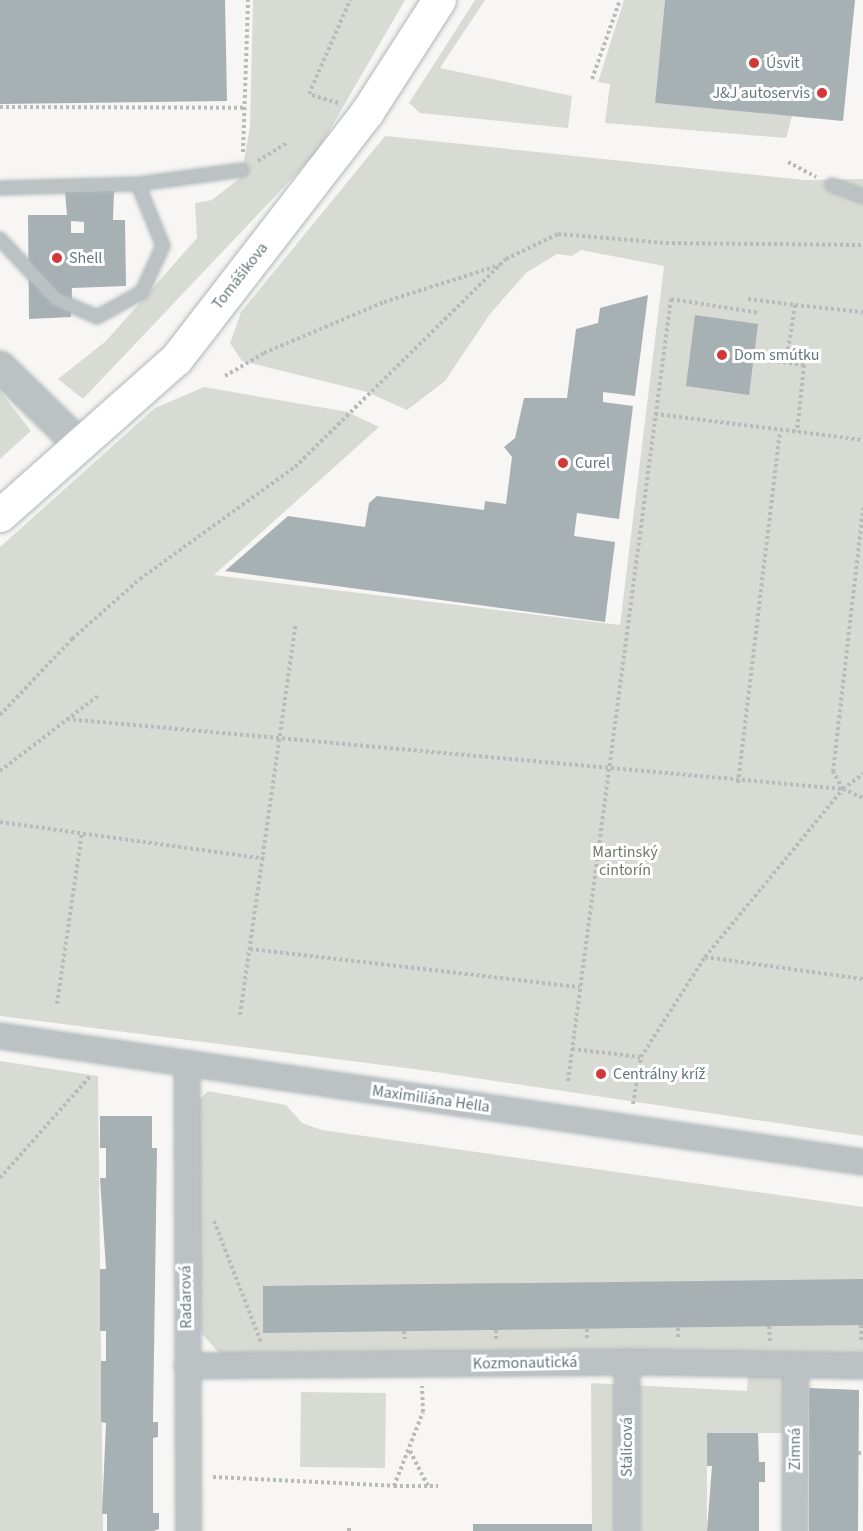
<!DOCTYPE html>
<html>
<head>
<meta charset="utf-8">
<style>
  body { margin:0 }
  #map { position:relative; width:863px; height:1531px; overflow:hidden; background:#f7f6f4; font-family:"Source Sans 3",sans-serif }
  div>[style] { position:absolute }
  .green>* { inset:0; background:#d8dbd4 }
  .building>* { inset:0; background:#a7b0b3 }
  .path>* { height:4px; margin-top:-2px; transform-origin:0; background:repeating-linear-gradient(90deg,#b7bbbc 0 3px,transparent 0 6px) }
  .roads { filter:drop-shadow(0 0 2px #afb7b9) drop-shadow(0 0 2px #afb7b9) }
  .service>* { height:12px; margin:-6px; padding:0 6px; transform-origin:6px; border-radius:6px; background:#bcc2c4 }
  .minor>* { height:24px; margin:-12px; padding:0 12px; transform-origin:12px; border-radius:12px; background:#bcc2c4 }
  .tertiary>* { height:30px; margin:-15px; padding:0 15px; transform-origin:15px; border-radius:15px; background:#bcc2c4 }
  .secondary>* { height:33px; margin:-16.5px; padding:0 16.5px; transform-origin:16.5px; border-radius:16.5px; background:#fff }
  .dots>* { width:16px; height:16px; translate:-50% -50%; box-sizing:border-box; border:3px solid #fff; border-radius:50% }
  span { translate:-50% -50%; white-space:nowrap; text-align:center; line-height:1.15; -webkit-text-stroke:6px #fff; paint-order:stroke }
  .poi-label { font-size:16px; color:#65787c }
  .left { translate:0 -50%; text-align:left }
  .right { translate:-100% -50%; text-align:right }
  .street-label { font-size:16px; color:#65787c }
  .park-label { font-size:16px; color:#6f7a67 }
</style>
</head>
<body>
<div id="map">
  <div class="green">
    <div style="clip-path:polygon(253px 0,405px 0,317px 152px,83px 399px,58px 379px,106px 341px,197px 238px,195px 203px,212px 200px,241px 177px,250px 127px)"></div>
    <div style="clip-path:polygon(475px 0,485px 0,440px 68px,572px 96px,568px 128px,420px 113px,409px 103px)"></div>
    <div style="clip-path:polygon(624px 0,665px 0,655px 103px,792px 116px,786px 138px,605px 123px,610px 84px,598px 82px)"></div>
    <div style="clip-path:polygon(385px 136px,805px 180px,863px 179px,863px 1136px,429px 1071px,0 1016px,0 547px,155px 408px,204px 387px,348px 412px,379px 427px,214px 575px,620px 625px,664px 266px,581px 250px,572px 256px,557px 254px,526px 273px,490px 314px,445px 381px,407px 410px,367px 392px,242px 361px,230px 343px,241px 312px)"></div>
    <div style="clip-path:polygon(0 391px,31px 431px,0 459px)"></div>
    <div style="clip-path:polygon(0 1061px,98px 1076px,103px 1531px,0 1531px)"></div>
    <div style="clip-path:polygon(208px 1091px,286px 1105px,302px 1123px,322px 1130px,863px 1207px,863px 1354px,220px 1354px,201px 1333px,197px 1319px,197px 1102px)"></div>
    <div style="clip-path:polygon(748px 1373px,790px 1374px,789px 1433px,707px 1433px,707px 1531px,592px 1531px,591px 1383px,747px 1391px)"></div>
    <div style="clip-path:polygon(301px 1392px,386px 1393px,385px 1468px,300px 1467px)"></div>
  </div>
  <div class="building">
    <div style="clip-path:polygon(0 0,225px 0,227px 101px,0 104px)"></div>
    <div style="clip-path:polygon(665px 0,855px 0,843px 121px,655px 103px)"></div>
    <div style="clip-path:polygon(evenodd,114px 191px,113px 220px,125px 220px,126px 286px,72px 288px,71px 317px,29px 319px,28px 215px,67px 215px,65px 192px,114px 191px,71px 221px,84px 222px,84px 233px,71px 233px,71px 221px)"></div>
    <div style="clip-path:polygon(648px 295px,635px 396px,603px 392px,603px 402px,633px 406px,619px 519px,577px 513px,574px 536px,615px 542px,605px 622px,225px 571px,288px 516px,365px 527px,369px 503px,377px 496px,484px 510px,485px 501px,506px 504px,512px 457px,504px 447px,515px 438px,524px 398px,567px 398px,576px 329px,598px 323px,600px 308px)"></div>
    <div style="clip-path:polygon(695px 315px,758px 324px,749px 395px,686px 386px)"></div>
    <div style="clip-path:polygon(100px 1116px,152px 1116px,152px 1148px,157px 1148px,153px 1422px,158px 1422px,158px 1437px,153px 1438px,153px 1513px,159px 1513px,159px 1529px,154px 1531px,107px 1531px,107px 1514px,102px 1514px,106px 1423px,101px 1422px,101px 1361px,106px 1361px,106px 1331px,100px 1331px,100px 1269px,106px 1269px,100px 1178px,106px 1178px,106px 1148px,100px 1148px)"></div>
    <div style="clip-path:polygon(863px 1279px,863px 1325px,263px 1333px,263px 1286px)"></div>
    <div style="clip-path:polygon(809px 1388px,859px 1390px,858px 1531px,809px 1531px)"></div>
    <div style="clip-path:polygon(707px 1433px,758px 1433px,759px 1462px,765px 1462px,765px 1482px,759px 1482px,759px 1531px,707px 1531px,712px 1466px,707px 1466px)"></div>
    <div style="clip-path:polygon(473px 1524px,592px 1524px,592px 1531px,473px 1531px)"></div>
  </div>
  <div class="path">
    <div style="left:592px;top:79px;width:84px;rotate:-70.5deg"></div>
    <div style="left:338px;top:103px;width:30px;rotate:-163deg"></div>
    <div style="left:309px;top:94px;width:103px;rotate:-66.4deg"></div>
    <div style="left:0;top:107px;width:245px;rotate:0.2deg"></div>
    <div style="left:243px;top:152px;width:152px;rotate:-88.1deg"></div>
    <div style="left:258px;top:161px;width:36px;rotate:-32deg"></div>
    <div style="left:788px;top:162px;width:32px;rotate:28deg"></div>
    <div style="left:748px;top:299px;width:47px;rotate:7.3deg"></div>
    <div style="left:795px;top:305px;width:59px;rotate:98.8deg"></div>
    <div style="left:795px;top:305px;width:68px;rotate:5.9deg"></div>
    <div style="left:765px;top:360px;width:39px;rotate:7deg"></div>
    <div style="left:804px;top:365px;width:67px;rotate:96deg"></div>
    <div style="left:225px;top:376px;width:45px;rotate:-30.5deg"></div>
    <div style="left:264px;top:353px;width:130px;rotate:-23deg"></div>
    <div style="left:384px;top:302px;width:122px;rotate:-17.7deg"></div>
    <div style="left:655px;top:414px;width:210px;rotate:7.1deg"></div>
    <div style="left:0;top:715px;width:105px;rotate:-46.5deg"></div>
    <div style="left:72px;top:639px;width:91px;rotate:-41.4deg"></div>
    <div style="left:140px;top:579px;width:191px;rotate:-35.9deg"></div>
    <div style="left:295px;top:467px;width:296px;rotate:-44.6deg"></div>
    <div style="left:506px;top:259px;width:58px;rotate:-25.7deg"></div>
    <div style="left:558px;top:234px;width:108px;rotate:4.8deg"></div>
    <div style="left:666px;top:243px;width:197px;rotate:0.6deg"></div>
    <div style="left:67px;top:719px;width:779px;rotate:5.15deg"></div>
    <div style="left:843px;top:789px;width:22px;rotate:24deg"></div>
    <div style="left:0;top:771px;width:125px;rotate:-37.5deg"></div>
    <div style="left:738px;top:783px;width:354px;rotate:-83.2deg"></div>
    <div style="left:843px;top:789px;width:20px;rotate:-120deg"></div>
    <div style="left:833px;top:772px;width:266px;rotate:-83.5deg"></div>
    <div style="left:0;top:822px;width:268px;rotate:7.9deg"></div>
    <div style="left:250px;top:949px;width:332px;rotate:6.6deg"></div>
    <div style="left:705px;top:957px;width:160px;rotate:7.9deg"></div>
    <div style="left:57px;top:1004px;width:173px;rotate:-81.7deg"></div>
    <div style="left:240px;top:1015px;width:396px;rotate:-81.9deg"></div>
    <div style="left:572px;top:1049px;width:69px;rotate:6.6deg"></div>
    <div style="left:568px;top:1081px;width:789px;rotate:-82.5deg"></div>
    <div style="left:671px;top:299px;width:90px;rotate:8.9deg"></div>
    <div style="left:633px;top:1104px;width:48px;rotate:-80.3deg"></div>
    <div style="left:641px;top:1057px;width:119px;rotate:-57.4deg"></div>
    <div style="left:705px;top:957px;width:217px;rotate:-50.6deg"></div>
    <div style="left:843px;top:789px;width:25px;rotate:-37deg"></div>
    <div style="left:0;top:1178px;width:137px;rotate:-48.5deg"></div>
    <div style="left:214px;top:1221px;width:130px;rotate:68.8deg"></div>
    <div style="left:861px;top:1325px;width:17px;rotate:90deg"></div>
    <div style="left:769px;top:1326px;width:15px;rotate:86deg"></div>
    <div style="left:678px;top:1328px;width:12px;rotate:90deg"></div>
    <div style="left:587px;top:1329px;width:9px;rotate:90deg"></div>
    <div style="left:404px;top:1331px;width:8px;rotate:83deg"></div>
    <div style="left:496px;top:1339px;width:9px;rotate:-90deg"></div>
    <div style="left:410px;top:1451px;width:39px;rotate:63deg"></div>
    <div style="left:858px;top:1453px;width:5px"></div>
    <div style="left:213px;top:1477px;width:181px;rotate:2.8deg"></div>
    <div style="left:394px;top:1486px;width:79px;rotate:-68.6deg"></div>
    <div style="left:423px;top:1412px;width:26px;rotate:-92deg"></div>
    <div style="left:394px;top:1486px;width:44px"></div>
    <div style="left:349px;top:1531px;width:5px;rotate:-90deg"></div>
  </div>
  <div class="roads">
    <div class="service">
      <div style="left:832px;top:185px;width:33px;rotate:20deg"></div>
      <div style="left:0;top:188px;width:138px;rotate:-1.7deg"></div>
      <div style="left:138px;top:184px;width:105px;rotate:-7.7deg"></div>
      <div style="left:0;top:239px;width:82px;rotate:47deg"></div>
      <div style="left:56px;top:299px;width:45px;rotate:23.7deg"></div>
      <div style="left:97px;top:317px;width:51px;rotate:-29.1deg"></div>
      <div style="left:142px;top:292px;width:51px;rotate:-65.5deg"></div>
      <div style="left:163px;top:246px;width:67px;rotate:-112deg"></div>
    </div>
    <div class="minor">
      <div style="left:0;top:1036px;width:872px;rotate:8.31deg"></div>
      <div style="left:187px;top:1063px;width:468px;rotate:89.8deg"></div>
      <div style="left:627px;top:1362px;width:169px;rotate:90deg"></div>
      <div style="left:187px;top:1366px;width:440px;rotate:-0.5deg"></div>
      <div style="left:627px;top:1362px;width:236px;rotate:1deg"></div>
      <div style="left:795px;top:1531px;width:164px;rotate:-89.7deg"></div>
    </div>
    <div class="tertiary">
      <div style="left:0;top:367px;width:109px;rotate:44.3deg"></div>
    </div>
    <div class="secondary">
      <div style="left:0;top:515px;width:235px;rotate:-41.6deg"></div>
      <div style="left:176px;top:359px;width:312px;rotate:-52.3deg"></div>
      <div style="left:367px;top:112px;width:133px;rotate:-57.3deg"></div>
    </div>
  </div>
  <div class="dots">
    <div style="left:754px;top:63px;background:#d33839"></div>
    <div style="left:822px;top:93px;background:#d33839"></div>
    <div style="left:57px;top:258px;background:#d33839"></div>
    <div style="left:722px;top:355px;background:#d33839"></div>
    <div style="left:563px;top:463px;background:#d33839"></div>
    <div style="left:601px;top:1074px;background:#d33839"></div>
  </div>
  <div class="poi-label">
    <span class="left" style="left:766px;top:63px">Úsvit</span>
    <span class="right" style="left:810px;top:93px">J&amp;J autoservis</span>
    <span class="left" style="left:69px;top:258px">Shell</span>
    <span class="left" style="left:734px;top:355px">Dom smútku</span>
    <span class="left" style="left:575px;top:463px">Curel</span>
    <span class="left" style="left:613px;top:1074px">Centrálny kríž</span>
  </div>
  <div class="street-label">
    <span style="left:240px;top:276px;rotate:-52deg">Tomášikova</span>
    <span style="left:431px;top:1099px;rotate:8deg">Maximiliána Hella</span>
    <span style="left:186px;top:1297px;rotate:-91deg">Radarová</span>
    <span style="left:525px;top:1363px;rotate:-1deg">Kozmonautická</span>
    <span style="left:627px;top:1447px;rotate:-90deg">Stálicová</span>
    <span style="left:795px;top:1449px;rotate:-90deg">Zimná</span>
  </div>
  <div class="park-label">
    <span style="left:625px;top:861px">Martinský<br>cintorín</span>
  </div>
</div>
</body>
</html>
